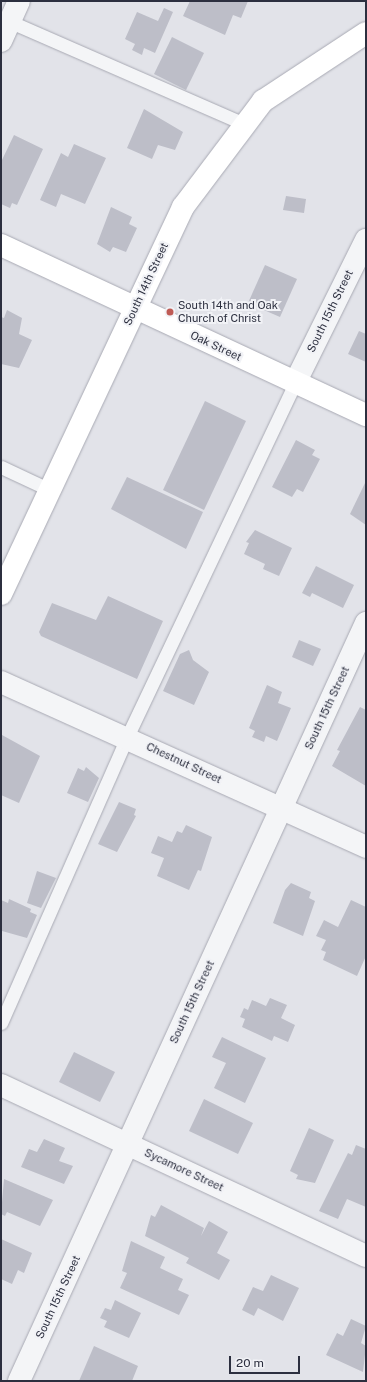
<!DOCTYPE html>
<html>
<head>
<meta charset="utf-8">
<style>
  body { margin:0 }
  #map { position:relative; width:367px; height:1382px; overflow:hidden; background:#e2e3e9; font-family:"Public Sans",sans-serif }
  div>[style] { position:absolute }
  .building>* { inset:0; background:#bdbec8 }
  .roads { filter:drop-shadow(0 0 1px #a8a9b3) drop-shadow(0 0 1px #a8a9b3) }
  .lane>* { height:13px; margin:-6.5px; padding:0 6.5px; transform-origin:6.5px; border-radius:6.5px; background:#f4f5f7 }
  .street>* { height:22px; margin:-11px; padding:0 11px; transform-origin:11px; border-radius:11px; background:#f4f5f7 }
  .secondary>* { height:22px; margin:-11px; padding:0 11px; transform-origin:11px; border-radius:11px; background:#fff }
  .dots>* { width:11px; height:11px; translate:-50% -50%; box-sizing:border-box; border:2px solid #f1f2f6; border-radius:50% }
  span { translate:-50% -50%; white-space:nowrap; text-align:center; line-height:1.15; -webkit-text-stroke:4px #f1f2f6; paint-order:stroke }
  .street-label { font-size:11px; color:#2c2f3f }
  .poi-label { font-size:11px; color:#2c2f3f }
  .left { translate:0 -50%; text-align:left }
  .frame { position:absolute; inset:0; border:2px solid #2c2f3f; pointer-events:none }
  .scale { position:absolute; left:229px; top:1356px; width:71px; height:18px; box-sizing:border-box; border:2px solid #2c2f3f; border-top:0; padding-left:5px; font-size:12px; line-height:14px; white-space:nowrap; color:#2c2f3f; -webkit-text-stroke:3px #f1f2f6; paint-order:stroke }
</style>
</head>
<body>
<div id="map">
  <div class="building">
    <div style="clip-path:polygon(190px 1px,248px 1px,241px 18px,233px 15px,225px 35px,183px 16px)"></div>
    <div style="clip-path:polygon(164px 8px,173px 12px,155px 53px,144px 48px,142px 55px,132px 50px,135px 44px,125px 39px,137px 12px,158px 21px)"></div>
    <div style="clip-path:polygon(172px 37px,204px 53px,186px 90px,154px 74px)"></div>
    <div style="clip-path:polygon(144px 109px,183px 132px,175px 150px,158px 145px,152px 159px,127px 148px)"></div>
    <div style="clip-path:polygon(14px 135px,43px 149px,17px 205px,12px 203px,10px 208px,1px 204px,1px 162px)"></div>
    <div style="clip-path:polygon(74px 144px,106px 158px,85px 204px,61px 194px,56px 207px,40px 200px,61px 153px,68px 157px)"></div>
    <div style="clip-path:polygon(286px 196px,306px 199px,304px 213px,283px 210px)"></div>
    <div style="clip-path:polygon(111px 207px,132px 217px,129px 224px,137px 228px,126px 252px,113px 247px,110px 252px,97px 244px)"></div>
    <div style="clip-path:polygon(265px 265px,297px 279px,280px 317px,248px 303px)"></div>
    <div style="clip-path:polygon(7px 310px,22px 318px,19px 334px,32px 340px,19px 368px,1px 364px,1px 317px,4px 318px)"></div>
    <div style="clip-path:polygon(359px 331px,366px 334px,366px 362px,348px 354px)"></div>
    <div style="clip-path:polygon(205px 401px,246px 421px,204px 510px,163px 490px)"></div>
    <div style="clip-path:polygon(296px 440px,315px 450px,312px 455px,320px 459px,303px 492px,297px 489px,292px 497px,272px 487px)"></div>
    <div style="clip-path:polygon(127px 477px,203px 512px,186px 549px,111px 509px)"></div>
    <div style="clip-path:polygon(366px 481px,366px 525px,350px 514px)"></div>
    <div style="clip-path:polygon(255px 530px,292px 548px,279px 576px,263px 569px,265px 564px,244px 554px,249px 543px,246px 542px)"></div>
    <div style="clip-path:polygon(316px 566px,354px 585px,343px 608px,312px 593px,310px 597px,302px 593px)"></div>
    <div style="clip-path:polygon(108px 596px,163px 621px,137px 679px,41px 636px,39px 632px,52px 603px,96px 620px)"></div>
    <div style="clip-path:polygon(299px 640px,321px 649px,313px 666px,292px 657px)"></div>
    <div style="clip-path:polygon(189px 650px,193px 660px,209px 672px,194px 705px,163px 691px,180px 654px)"></div>
    <div style="clip-path:polygon(267px 685px,282px 692px,278px 703px,291px 708px,277px 741px,266px 736px,264px 742px,252px 737px,255px 731px,249px 728px)"></div>
    <div style="clip-path:polygon(360px 707px,366px 710px,366px 786px,332px 766px,340px 751px,337px 750px)"></div>
    <div style="clip-path:polygon(2px 735px,40px 756px,19px 803px,1px 795px)"></div>
    <div style="clip-path:polygon(86px 767px,99px 778px,88px 802px,67px 793px,78px 768px,84px 771px)"></div>
    <div style="clip-path:polygon(119px 802px,136px 809px,134px 815px,136px 816px,117px 852px,98px 844px)"></div>
    <div style="clip-path:polygon(186px 825px,212px 837px,201px 871px,198px 870px,189px 890px,157px 876px,164px 858px,151px 853px,158px 836px,172px 842px,177px 831px,182px 833px)"></div>
    <div style="clip-path:polygon(37px 871px,56px 878px,41px 908px,27px 903px)"></div>
    <div style="clip-path:polygon(291px 883px,311px 892px,309px 898px,315px 901px,303px 936px,273px 923px,285px 890px)"></div>
    <div style="clip-path:polygon(9px 899px,31px 909px,30px 912px,37px 915px,27px 938px,2px 931px,1px 900px,8px 903px)"></div>
    <div style="clip-path:polygon(351px 900px,366px 907px,366px 956px,357px 976px,323px 960px,326px 952px,321px 950px,326px 940px,316px 936px,324px 920px,338px 927px)"></div>
    <div style="clip-path:polygon(270px 998px,287px 1005px,281px 1018px,295px 1025px,288px 1042px,274px 1036px,272px 1041px,242px 1027px,245px 1019px,240px 1017px,244px 1008px,248px 1010px,252px 1000px,266px 1006px)"></div>
    <div style="clip-path:polygon(222px 1037px,266px 1058px,245px 1103px,214px 1088px,226px 1063px,212px 1057px)"></div>
    <div style="clip-path:polygon(74px 1052px,115px 1072px,100px 1102px,59px 1082px)"></div>
    <div style="clip-path:polygon(204px 1099px,253px 1123px,238px 1154px,189px 1131px)"></div>
    <div style="clip-path:polygon(309px 1128px,334px 1140px,315px 1183px,296px 1179px,298px 1175px,290px 1171px)"></div>
    <div style="clip-path:polygon(44px 1139px,65px 1148px,59px 1161px,73px 1166px,64px 1184px,21px 1167px,29px 1149px,37px 1152px)"></div>
    <div style="clip-path:polygon(356px 1145px,366px 1149px,366px 1207px,347px 1199px,338px 1219px,319px 1211px,348px 1153px,352px 1155px)"></div>
    <div style="clip-path:polygon(4px 1179px,53px 1200px,40px 1226px,7px 1212px,5px 1216px,1px 1214px)"></div>
    <div style="clip-path:polygon(161px 1205px,204px 1228px,201px 1236px,209px 1221px,228px 1232px,217px 1253px,230px 1260px,219px 1280px,186px 1263px,189px 1258px,145px 1236px,151px 1215px,155px 1217px)"></div>
    <div style="clip-path:polygon(1px 1239px,32px 1253px,24px 1273px,18px 1270px,12px 1284px,1px 1279px)"></div>
    <div style="clip-path:polygon(131px 1241px,165px 1257px,160px 1268px,183px 1279px,178px 1290px,189px 1295px,179px 1315px,120px 1288px,127px 1273px,122px 1271px)"></div>
    <div style="clip-path:polygon(271px 1275px,299px 1288px,283px 1321px,258px 1308px,254px 1316px,242px 1310px,253px 1287px,263px 1291px)"></div>
    <div style="clip-path:polygon(115px 1300px,141px 1313px,129px 1338px,104px 1327px,107px 1321px,100px 1318px,105px 1308px,111px 1310px)"></div>
    <div style="clip-path:polygon(351px 1319px,366px 1326px,361px 1343px,366px 1346px,363px 1372px,326px 1355px,337px 1333px,343px 1336px)"></div>
    <div style="clip-path:polygon(94px 1346px,138px 1366px,132px 1381px,79px 1381px)"></div>
  </div>
  <div class="roads">
    <div class="lane">
      <div style="left:4px;top:19px;width:262px;rotate:23.6deg"></div>
      <div style="left:1px;top:467px;width:54px;rotate:25.1deg"></div>
      <div style="left:1px;top:1023px;width:313px;rotate:-66.2deg"></div>
      <div style="left:127px;top:737px;width:392px;rotate:-64.6deg"></div>
    </div>
    <div class="street">
      <div style="left:1px;top:41px;width:44px;rotate:-65.8deg"></div>
      <div style="left:295px;top:383px;width:160px;rotate:-63.6deg"></div>
      <div style="left:1px;top:682px;width:401px;rotate:24.3deg"></div>
      <div style="left:1px;top:1085px;width:403px;rotate:25.1deg"></div>
      <div style="left:19px;top:1381px;width:834px;rotate:-65.4deg"></div>
    </div>
    <div class="secondary">
      <div style="left:1px;top:245px;width:403px;rotate:25deg"></div>
      <div style="left:1px;top:594px;width:428px;rotate:-64.8deg"></div>
      <div style="left:183px;top:207px;width:133px;rotate:-53deg"></div>
      <div style="left:263px;top:101px;width:123px;rotate:-33.4deg"></div>
    </div>
  </div>
  <div class="dots">
    <div style="left:170px;top:312px;background:#bf5b55"></div>
  </div>
  <div class="street-label">
    <span style="left:146px;top:284px;rotate:-65deg">South 14th Street</span>
    <span style="left:330px;top:311px;rotate:-64deg">South 15th Street</span>
    <span style="left:216px;top:346px;rotate:25deg">Oak Street</span>
    <span style="left:327px;top:708px;rotate:-65deg">South 15th Street</span>
    <span style="left:184px;top:763px;rotate:25deg">Chestnut Street</span>
    <span style="left:192px;top:1002px;rotate:-65deg">South 15th Street</span>
    <span style="left:184px;top:1170px;rotate:25deg">Sycamore Street</span>
    <span style="left:58px;top:1297px;rotate:-65deg">South 15th Street</span>
  </div>
  <div class="poi-label">
    <span class="left" style="left:178px;top:312px">South 14th and Oak<br>Church of Christ</span>
  </div>
  <div class="frame"></div>
  <div class="scale">20 m</div>
</div>
</body>
</html>
